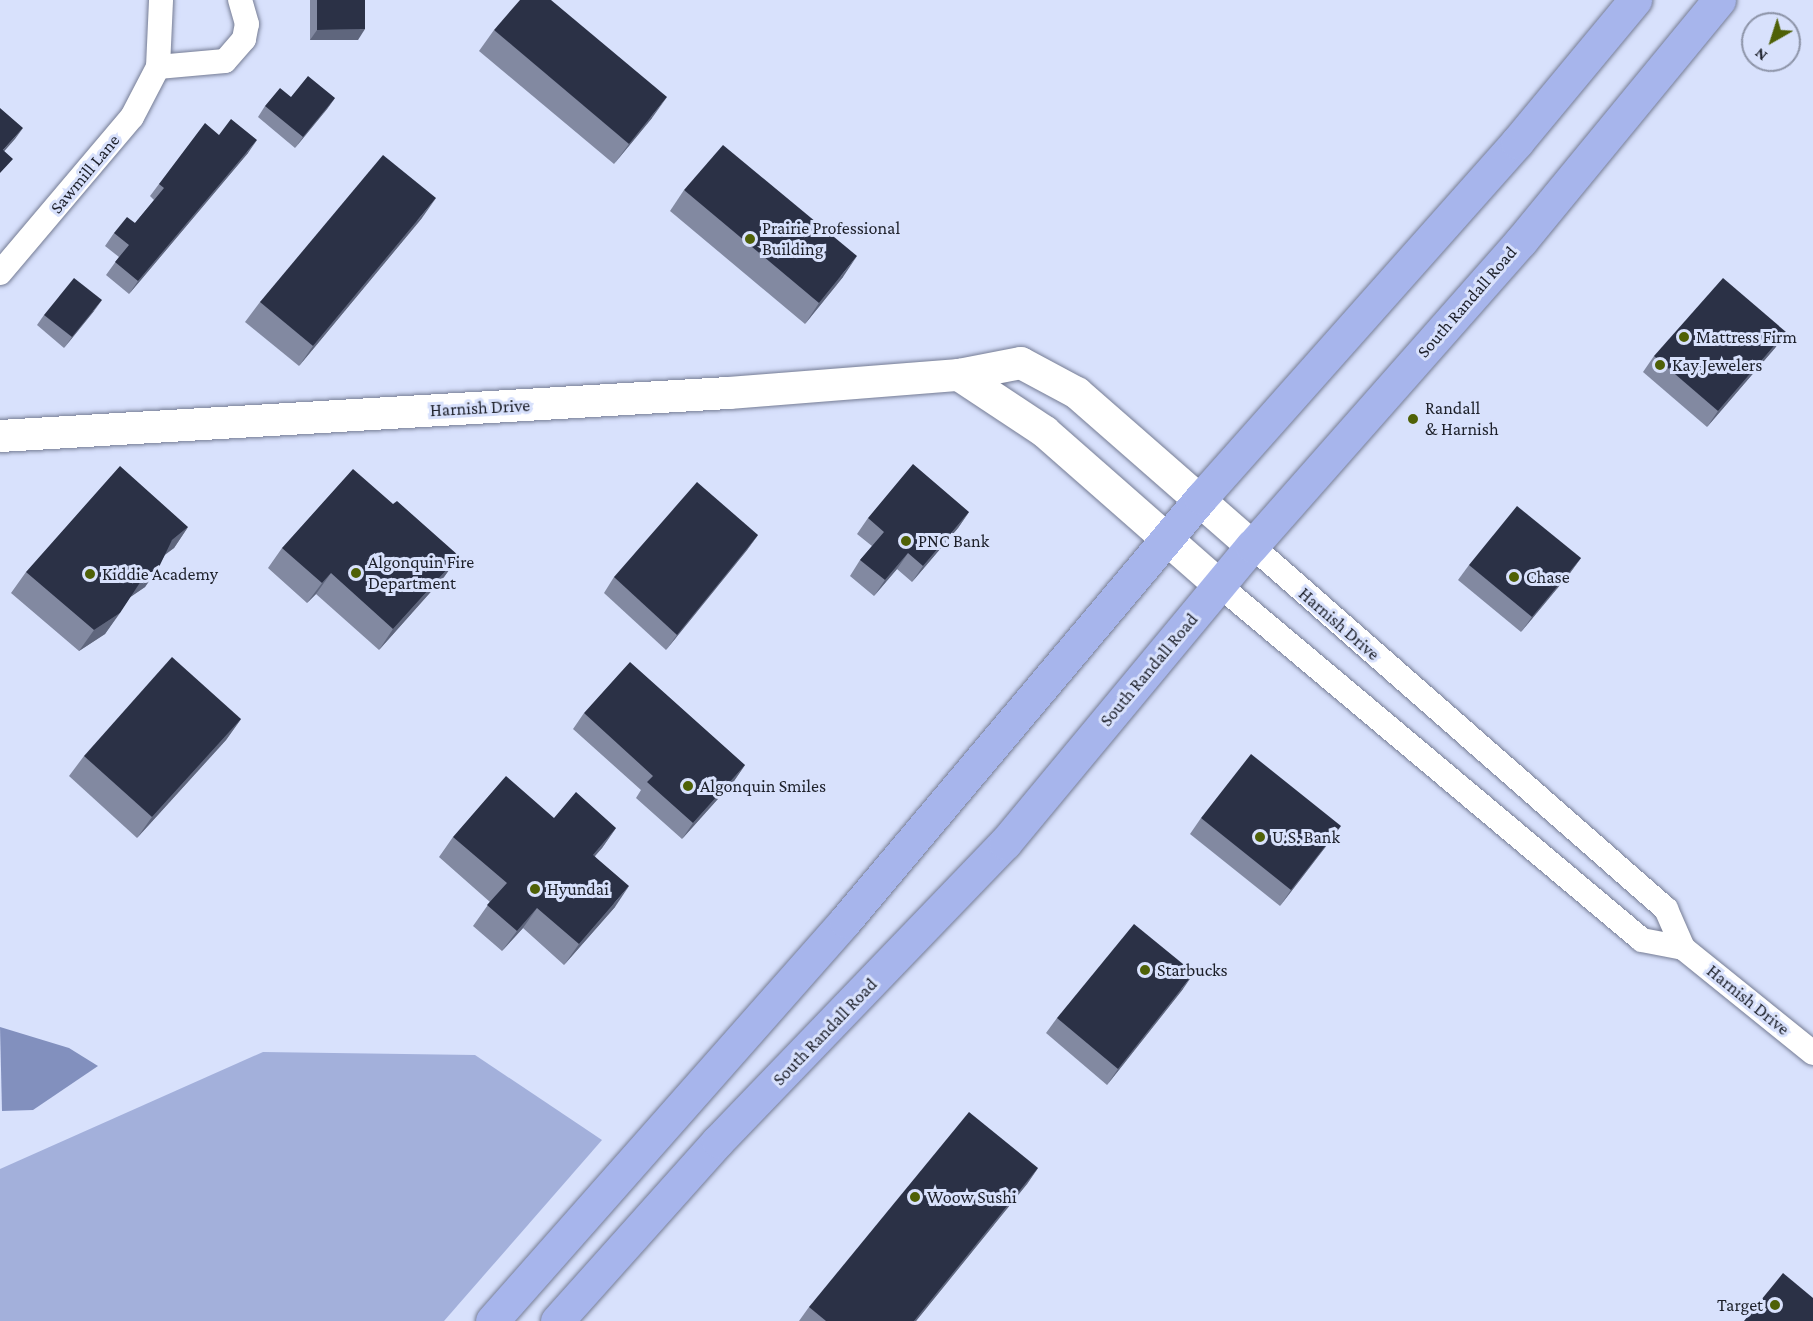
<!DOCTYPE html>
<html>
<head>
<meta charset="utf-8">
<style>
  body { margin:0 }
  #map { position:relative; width:1813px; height:1321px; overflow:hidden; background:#d8e1fc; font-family:"Crimson Pro",serif }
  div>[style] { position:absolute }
  .green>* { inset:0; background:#a3b0db }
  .water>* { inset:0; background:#8290be }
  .roads { filter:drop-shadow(0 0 2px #757c94) drop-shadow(0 0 2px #757c94) }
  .minor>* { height:24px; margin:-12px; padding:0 12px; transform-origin:12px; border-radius:12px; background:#fff }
  .tertiary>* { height:32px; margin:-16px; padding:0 16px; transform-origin:16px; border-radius:16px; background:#fff }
  .primary>* { height:33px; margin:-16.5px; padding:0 16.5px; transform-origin:16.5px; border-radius:16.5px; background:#a7b5ec }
  .wall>* { inset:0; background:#8289a1 }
  .shaded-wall>* { inset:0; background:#5f667d }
  .building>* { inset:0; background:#2b3146 }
  .dots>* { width:16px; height:16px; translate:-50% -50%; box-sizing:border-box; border:3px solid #d8e1fc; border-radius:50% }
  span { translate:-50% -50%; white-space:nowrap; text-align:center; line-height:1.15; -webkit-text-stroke:6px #d8e1fc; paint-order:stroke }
  .street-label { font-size:18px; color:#1d202a }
  .poi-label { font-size:18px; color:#1d202a }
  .left { translate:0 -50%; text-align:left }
  .right { translate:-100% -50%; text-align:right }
  .north { position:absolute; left:1741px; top:12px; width:60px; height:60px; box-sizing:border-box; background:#d8e1fc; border:2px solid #8d94a8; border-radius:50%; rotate:219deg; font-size:16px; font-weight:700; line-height:24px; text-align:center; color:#1d202a }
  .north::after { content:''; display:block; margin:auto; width:21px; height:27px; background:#4f6107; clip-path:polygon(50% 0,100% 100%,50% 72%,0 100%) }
</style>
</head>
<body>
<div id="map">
  <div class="green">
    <div style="clip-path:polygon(263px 1052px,475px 1055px,602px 1140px,444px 1321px,0 1321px,0 1169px)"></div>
  </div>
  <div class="water">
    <div style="clip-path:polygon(0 1027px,69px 1048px,98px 1066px,33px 1110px,2px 1111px)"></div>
  </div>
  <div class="roads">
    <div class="minor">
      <div style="left:158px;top:67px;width:67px;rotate:-5.1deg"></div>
      <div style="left:225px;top:61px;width:29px;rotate:-49deg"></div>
      <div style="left:244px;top:39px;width:15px;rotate:-79deg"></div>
      <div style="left:247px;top:24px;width:25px;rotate:-106deg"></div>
      <div style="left:0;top:273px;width:204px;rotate:-49.8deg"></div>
      <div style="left:132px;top:117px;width:56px;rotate:-62.5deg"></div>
      <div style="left:158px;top:67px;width:67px;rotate:-87.4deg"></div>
      <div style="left:1252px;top:546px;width:551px;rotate:41.24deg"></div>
      <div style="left:1666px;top:909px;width:43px;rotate:66.4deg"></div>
      <div style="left:1683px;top:948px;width:167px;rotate:38.9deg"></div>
      <div style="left:1219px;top:585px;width:552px;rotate:40deg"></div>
      <div style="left:1642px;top:940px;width:42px;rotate:11deg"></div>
    </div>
    <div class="tertiary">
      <div style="left:959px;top:375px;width:103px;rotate:33.5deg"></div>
      <div style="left:1045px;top:432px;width:232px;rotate:41.3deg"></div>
      <div style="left:0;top:436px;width:730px;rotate:-3.38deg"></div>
      <div style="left:729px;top:393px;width:231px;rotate:-4.5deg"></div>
      <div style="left:959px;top:375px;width:63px;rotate:-11deg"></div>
      <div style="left:1021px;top:363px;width:64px;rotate:28.2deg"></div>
      <div style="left:1077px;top:393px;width:232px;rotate:41.2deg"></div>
    </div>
    <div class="primary">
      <div style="left:492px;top:1321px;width:533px;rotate:-48.57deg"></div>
      <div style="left:845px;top:921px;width:553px;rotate:-49.92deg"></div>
      <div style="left:1201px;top:498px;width:476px;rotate:-48.4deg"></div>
      <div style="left:1517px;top:142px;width:185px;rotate:-50.3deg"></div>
      <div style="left:557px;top:1321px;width:241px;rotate:-48.2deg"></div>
      <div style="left:718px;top:1141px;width:414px;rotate:-46.1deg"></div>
      <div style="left:1005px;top:843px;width:386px;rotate:-50.3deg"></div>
      <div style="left:1252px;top:546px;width:407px;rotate:-48.6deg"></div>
      <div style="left:1521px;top:241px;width:312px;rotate:-50.6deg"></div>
    </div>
  </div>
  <div class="wall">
    <div style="clip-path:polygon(310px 0,365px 0,358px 40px,310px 40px)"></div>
    <div style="clip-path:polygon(494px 30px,652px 118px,614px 164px,479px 51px)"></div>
    <div style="clip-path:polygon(335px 98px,327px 109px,295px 148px,258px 117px,265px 106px)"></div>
    <div style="clip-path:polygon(219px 135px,248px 153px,129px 294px,106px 275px,119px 257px,105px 246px,114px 233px,135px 223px,154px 200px,150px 196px,159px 184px)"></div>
    <div style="clip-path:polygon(684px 190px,843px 277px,805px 324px,670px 211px)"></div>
    <div style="clip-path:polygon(422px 218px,299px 366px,245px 322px,260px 302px)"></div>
    <div style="clip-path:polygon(94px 311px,64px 348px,37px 325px,44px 315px)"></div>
    <div style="clip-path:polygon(1786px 332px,1775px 348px,1707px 427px,1643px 372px,1654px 356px)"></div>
    <div style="clip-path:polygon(393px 504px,459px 556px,444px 577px,379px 650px,316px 594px,307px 603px,268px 568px,282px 548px)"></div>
    <div style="clip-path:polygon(969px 512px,958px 528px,912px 582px,897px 569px,874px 596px,850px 576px,860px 560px,872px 546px,857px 534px,868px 518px)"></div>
    <div style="clip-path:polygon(188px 527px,174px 548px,165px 555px,145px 587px,130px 597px,105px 634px,79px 651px,11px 593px,26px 572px)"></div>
    <div style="clip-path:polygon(758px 535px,747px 550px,666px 650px,604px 593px,614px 577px)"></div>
    <div style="clip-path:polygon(1581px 558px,1570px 573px,1521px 632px,1458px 580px,1469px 565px)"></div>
    <div style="clip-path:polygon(584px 713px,745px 765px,734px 781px,682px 839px,636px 798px,641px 790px,573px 729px)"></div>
    <div style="clip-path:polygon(241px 719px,226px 740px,137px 838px,69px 776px,84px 756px)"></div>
    <div style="clip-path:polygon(554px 818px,616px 828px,602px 848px,595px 856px,615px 907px,564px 965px,523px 928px,502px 951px,473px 926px,490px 902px,439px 857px,453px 837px)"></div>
    <div style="clip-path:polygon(1201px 818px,1330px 841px,1280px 906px,1190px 834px)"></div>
    <div style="clip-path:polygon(1183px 989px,1107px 1085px,1046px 1033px,1057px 1018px)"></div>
    <div style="clip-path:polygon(1038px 1168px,1027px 1184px,916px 1321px,799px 1321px,809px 1307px)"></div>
  </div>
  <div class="shaded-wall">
    <div style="clip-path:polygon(365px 29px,358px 40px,310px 40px,317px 30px)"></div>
    <div style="clip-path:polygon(667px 97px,652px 118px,614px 164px,629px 144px)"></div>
    <div style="clip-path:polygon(335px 98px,327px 109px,295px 148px,303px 137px)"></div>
    <div style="clip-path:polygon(23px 128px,15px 139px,0 156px,3px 150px)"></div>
    <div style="clip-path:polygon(257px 140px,248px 153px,129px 294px,138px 281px)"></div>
    <div style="clip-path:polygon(436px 198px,422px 218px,299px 366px,313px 346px)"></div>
    <div style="clip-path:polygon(857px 256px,843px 277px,805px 324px,819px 303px)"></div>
    <div style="clip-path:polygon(102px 300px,94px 311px,64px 348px,72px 337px)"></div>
    <div style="clip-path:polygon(1786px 332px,1775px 348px,1707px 427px,1718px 411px)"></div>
    <div style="clip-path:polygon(969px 512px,958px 528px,912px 582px,923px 566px)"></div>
    <div style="clip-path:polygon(188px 527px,174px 548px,157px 560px,172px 540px)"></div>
    <div style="clip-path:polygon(758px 535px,747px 550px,666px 650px,677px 635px)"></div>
    <div style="clip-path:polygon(908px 553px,897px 569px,874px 596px,885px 580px)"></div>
    <div style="clip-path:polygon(459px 556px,444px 577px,379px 650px,393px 629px)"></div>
    <div style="clip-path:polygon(1581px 558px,1570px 573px,1521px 632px,1532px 617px)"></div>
    <div style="clip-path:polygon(159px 567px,145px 587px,129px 598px,143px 578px)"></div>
    <div style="clip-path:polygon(331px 573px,316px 594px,307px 603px,322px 583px)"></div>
    <div style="clip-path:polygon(120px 613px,105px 634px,79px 651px,94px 630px)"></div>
    <div style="clip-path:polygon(241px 719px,226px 740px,137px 838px,152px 817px)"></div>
    <div style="clip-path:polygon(745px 765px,734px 781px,682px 839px,693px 823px)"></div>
    <div style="clip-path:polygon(1341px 826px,1330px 841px,1280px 906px,1291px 890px)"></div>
    <div style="clip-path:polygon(616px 828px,602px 848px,578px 875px,593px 855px)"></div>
    <div style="clip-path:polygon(629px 886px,615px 907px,564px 965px,579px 944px)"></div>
    <div style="clip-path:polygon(537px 908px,523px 928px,502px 951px,517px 931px)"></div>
    <div style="clip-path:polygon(1194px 973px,1183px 989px,1107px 1085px,1118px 1069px)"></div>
    <div style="clip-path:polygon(1038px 1168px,1027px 1184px,916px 1321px,914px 1321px)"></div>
  </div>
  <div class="building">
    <div style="clip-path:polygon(317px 0,365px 0,365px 29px,317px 30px)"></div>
    <div style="clip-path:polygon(520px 0,551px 0,667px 97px,629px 144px,494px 30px)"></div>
    <div style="clip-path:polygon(308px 76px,335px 98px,303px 137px,265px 106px,280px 88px,291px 97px)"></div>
    <div style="clip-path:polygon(0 108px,23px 128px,3px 150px,13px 159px,0 173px)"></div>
    <div style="clip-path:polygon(231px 119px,257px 140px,138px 281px,115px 262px,129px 245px,114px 233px,127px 217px,135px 223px,164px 188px,159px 184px,205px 123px,219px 135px)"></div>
    <div style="clip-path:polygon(723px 145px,857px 256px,819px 303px,684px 190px)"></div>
    <div style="clip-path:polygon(383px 155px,436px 198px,313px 346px,260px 302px)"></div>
    <div style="clip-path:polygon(74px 278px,102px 300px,72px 337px,44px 315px)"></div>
    <div style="clip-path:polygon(1723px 278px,1786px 332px,1718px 411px,1654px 356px)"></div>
    <div style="clip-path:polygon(913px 464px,969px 512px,923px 566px,908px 553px,885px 580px,860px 560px,884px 532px,868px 518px)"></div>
    <div style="clip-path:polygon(120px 466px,188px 527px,172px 540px,159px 567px,143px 578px,120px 613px,94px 630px,26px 572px)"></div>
    <div style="clip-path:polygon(353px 469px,393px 504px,397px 501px,459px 556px,393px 629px,331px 573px,322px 583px,282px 548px)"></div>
    <div style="clip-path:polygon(697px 482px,758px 535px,677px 635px,614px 577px)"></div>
    <div style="clip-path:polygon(1517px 506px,1581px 558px,1532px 617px,1469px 565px)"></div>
    <div style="clip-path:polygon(172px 657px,241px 719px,152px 817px,84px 756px)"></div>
    <div style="clip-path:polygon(630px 662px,745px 765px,693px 823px,647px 782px,653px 776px,584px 713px)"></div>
    <div style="clip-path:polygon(1251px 754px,1341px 826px,1291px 890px,1201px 818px)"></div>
    <div style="clip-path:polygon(506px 776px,554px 818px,576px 792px,616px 828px,593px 855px,629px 886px,579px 944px,537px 908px,517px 931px,487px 905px,507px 883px,453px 837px)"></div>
    <div style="clip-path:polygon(1134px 924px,1194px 973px,1118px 1069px,1057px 1018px)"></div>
    <div style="clip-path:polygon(969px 1112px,1038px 1168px,914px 1321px,826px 1321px,809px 1307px)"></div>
    <div style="clip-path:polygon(1783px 1273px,1813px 1298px,1813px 1321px,1744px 1321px)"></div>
  </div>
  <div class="dots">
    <div style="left:750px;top:239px;background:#4f6107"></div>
    <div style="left:1684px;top:337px;background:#4f6107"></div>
    <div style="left:1660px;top:365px;background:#4f6107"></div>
    <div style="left:1413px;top:419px;background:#4f6107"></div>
    <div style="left:906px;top:541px;background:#4f6107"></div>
    <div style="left:356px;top:573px;background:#4f6107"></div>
    <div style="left:90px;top:574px;background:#4f6107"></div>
    <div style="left:1514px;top:577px;background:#4f6107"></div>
    <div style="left:688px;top:786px;background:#4f6107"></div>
    <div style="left:1260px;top:837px;background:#4f6107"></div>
    <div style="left:535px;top:889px;background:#4f6107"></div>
    <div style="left:1145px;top:970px;background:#4f6107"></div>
    <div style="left:915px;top:1197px;background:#4f6107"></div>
    <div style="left:1775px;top:1305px;background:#4f6107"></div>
  </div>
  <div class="street-label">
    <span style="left:85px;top:174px;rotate:-50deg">Sawmill Lane</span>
    <span style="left:1467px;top:302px;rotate:-49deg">South Randall Road</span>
    <span style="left:480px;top:408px;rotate:-3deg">Harnish Drive</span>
    <span style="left:1339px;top:624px;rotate:41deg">Harnish Drive</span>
    <span style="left:1149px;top:670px;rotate:-50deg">South Randall Road</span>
    <span style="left:1748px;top:1000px;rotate:39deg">Harnish Drive</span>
    <span style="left:825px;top:1032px;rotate:-46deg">South Randall Road</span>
  </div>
  <div class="poi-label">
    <span class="left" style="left:762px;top:239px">Prairie Professional<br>Building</span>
    <span class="left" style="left:1696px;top:337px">Mattress Firm</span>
    <span class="left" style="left:1672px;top:365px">Kay Jewelers</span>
    <span class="left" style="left:1425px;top:419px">Randall<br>&amp; Harnish</span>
    <span class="left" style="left:918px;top:541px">PNC Bank</span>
    <span class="left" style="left:368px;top:573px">Algonquin Fire<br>Department</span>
    <span class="left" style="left:102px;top:574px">Kiddie Academy</span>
    <span class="left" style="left:1526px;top:577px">Chase</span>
    <span class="left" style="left:700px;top:786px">Algonquin Smiles</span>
    <span class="left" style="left:1272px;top:837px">U.S. Bank</span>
    <span class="left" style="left:547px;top:889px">Hyundai</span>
    <span class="left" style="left:1157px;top:970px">Starbucks</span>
    <span class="left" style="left:927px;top:1197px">Woow Sushi</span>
    <span class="right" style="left:1763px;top:1305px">Target</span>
  </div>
  <div class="north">N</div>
</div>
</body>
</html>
